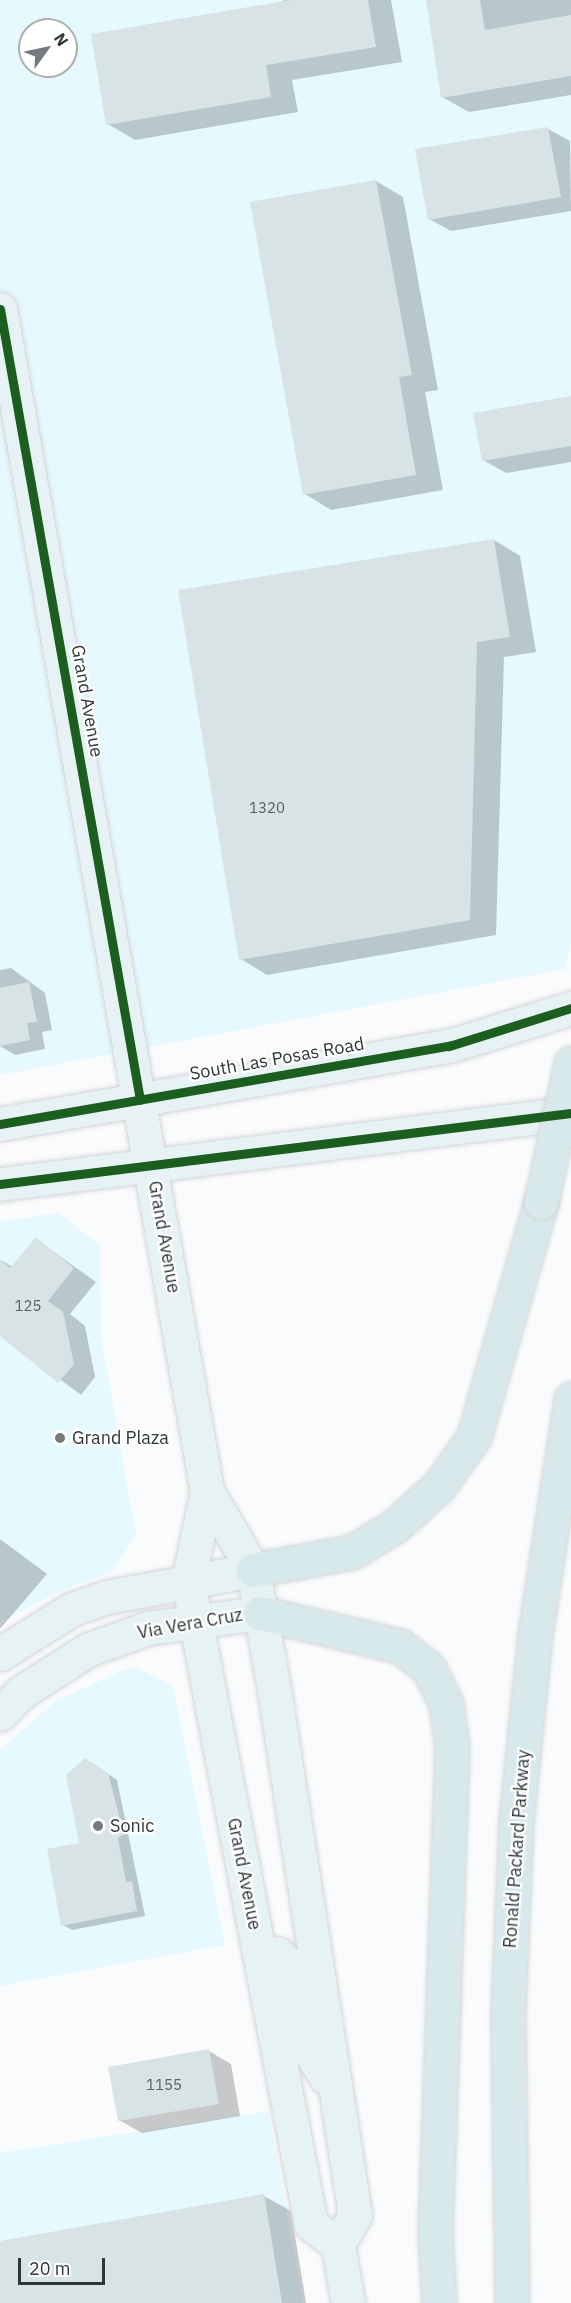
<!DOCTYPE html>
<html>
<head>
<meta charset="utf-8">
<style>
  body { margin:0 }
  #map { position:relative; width:571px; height:2303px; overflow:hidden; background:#f9fbfc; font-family:"IBM Plex Sans",sans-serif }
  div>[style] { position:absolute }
  .built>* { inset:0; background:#e6f9fe }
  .shadow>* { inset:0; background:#0003 }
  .building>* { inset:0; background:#d8e3e5 }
  .roads { filter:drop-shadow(0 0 2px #d3d5d6) drop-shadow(0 0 2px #d3d5d6) }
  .major>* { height:33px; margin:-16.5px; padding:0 16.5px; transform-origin:16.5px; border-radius:16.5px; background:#e7f2f4 }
  .highway>* { height:33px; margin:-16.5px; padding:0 16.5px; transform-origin:16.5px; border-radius:16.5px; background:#d8e9ec }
  .bridges { filter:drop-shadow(0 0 2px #d3d5d6) drop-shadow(0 0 2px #d3d5d6) }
  .highway-bridge>* { height:33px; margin:-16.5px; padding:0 16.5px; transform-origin:16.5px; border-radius:16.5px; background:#d8e9ec }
  .cycleway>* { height:9px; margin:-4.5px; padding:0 4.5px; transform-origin:4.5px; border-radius:4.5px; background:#1b5e20 }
  .dots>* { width:16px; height:16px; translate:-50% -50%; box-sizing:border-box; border:3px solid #fff; border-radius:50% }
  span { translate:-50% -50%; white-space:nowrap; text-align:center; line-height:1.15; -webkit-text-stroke:4.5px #fff; paint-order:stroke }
  .number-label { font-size:15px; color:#586163 }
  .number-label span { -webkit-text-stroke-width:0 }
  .street-label { font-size:18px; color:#2d3638 }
  .poi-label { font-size:18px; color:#2d3638 }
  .left { translate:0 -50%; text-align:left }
  .north { position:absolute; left:18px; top:18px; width:60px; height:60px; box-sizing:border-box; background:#fff; border:2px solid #abafaf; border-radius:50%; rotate:57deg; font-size:16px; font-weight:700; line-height:24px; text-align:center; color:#2d3638 }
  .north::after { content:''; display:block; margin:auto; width:21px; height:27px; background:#747b7d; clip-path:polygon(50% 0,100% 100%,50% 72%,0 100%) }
  .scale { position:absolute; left:18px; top:2258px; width:87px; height:27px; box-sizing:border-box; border:3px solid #2d3638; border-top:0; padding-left:8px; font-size:18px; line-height:21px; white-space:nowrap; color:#2d3638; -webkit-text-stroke:4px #fff; paint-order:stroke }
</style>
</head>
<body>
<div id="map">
  <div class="built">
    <div style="clip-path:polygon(evenodd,0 0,571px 0,571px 941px,565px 969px,0 1075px,0 0,30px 30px,66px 30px,66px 66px,30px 66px,30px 30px)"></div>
    <div style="clip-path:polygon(59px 1213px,100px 1246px,101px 1336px,136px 1535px,112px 1572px,61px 1590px,0 1622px,0 1221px)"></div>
    <div style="clip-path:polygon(133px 1666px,173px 1686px,225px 1945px,0 1986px,0 1750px,56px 1701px)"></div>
    <div style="clip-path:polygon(268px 2111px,303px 2303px,0 2303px,0 2153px)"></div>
  </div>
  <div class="shadow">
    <div style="clip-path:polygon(284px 0,391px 0,402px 62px,292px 80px,298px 112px,135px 140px,108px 124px)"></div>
    <div style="clip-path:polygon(428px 0,571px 0,571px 95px,469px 112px,442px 97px)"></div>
    <div style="clip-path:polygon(548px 129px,570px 141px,571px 211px,451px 231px,429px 219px)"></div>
    <div style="clip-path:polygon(376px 181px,403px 197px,438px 390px,425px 392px,443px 490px,331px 510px,305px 494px)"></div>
    <div style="clip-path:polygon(571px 398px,571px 462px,506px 473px,483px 460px)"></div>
    <div style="clip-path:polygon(494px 540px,520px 556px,536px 652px,504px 657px,496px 935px,267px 975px,241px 959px)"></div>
    <div style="clip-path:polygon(11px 968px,45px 993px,52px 1030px,42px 1032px,45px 1049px,15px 1055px,0 1046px,0 970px)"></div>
    <div style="clip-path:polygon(36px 1239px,96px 1282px,70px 1314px,85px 1326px,95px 1377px,81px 1395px,0 1334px,0 1260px,13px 1267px)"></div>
    <div style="clip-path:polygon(0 1539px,47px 1574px,0 1629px)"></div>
    <div style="clip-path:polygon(95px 1765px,117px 1780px,145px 1916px,72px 1930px,63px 1925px)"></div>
    <div style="clip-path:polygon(209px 2051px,231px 2064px,240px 2116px,142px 2133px,119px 2120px)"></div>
    <div style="clip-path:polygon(264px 2196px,291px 2211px,306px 2303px,0 2303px,0 2243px)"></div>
  </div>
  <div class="building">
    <div style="clip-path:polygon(290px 0,368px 0,376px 47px,266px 65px,271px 97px,106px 125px,91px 34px)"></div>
    <div style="clip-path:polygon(426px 0,480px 0,485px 30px,571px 15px,571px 76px,441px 98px)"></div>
    <div style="clip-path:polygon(548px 127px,561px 197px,428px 220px,415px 149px)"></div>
    <div style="clip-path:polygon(376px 180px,412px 375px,399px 377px,416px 475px,303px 495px,250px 202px)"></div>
    <div style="clip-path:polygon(571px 396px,571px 446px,482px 461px,473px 413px)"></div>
    <div style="clip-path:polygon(494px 539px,510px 637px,477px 642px,470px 920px,239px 960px,178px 590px)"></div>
    <div style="clip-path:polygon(29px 982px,37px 1022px,27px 1023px,30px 1040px,0 1046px,0 988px)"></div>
    <div style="clip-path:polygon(36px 1237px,74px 1268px,48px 1301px,63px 1312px,74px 1364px,58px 1383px,0 1336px,0 1260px,10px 1268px)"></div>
    <div style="clip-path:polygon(85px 1758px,108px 1773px,124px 1834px,118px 1838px,126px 1882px,132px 1881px,137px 1911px,61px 1926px,47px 1849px,79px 1843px,66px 1775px)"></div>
    <div style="clip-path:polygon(209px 2049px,219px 2104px,118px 2121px,108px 2067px)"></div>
    <div style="clip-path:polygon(264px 2194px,282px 2303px,0 2303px,0 2241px)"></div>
  </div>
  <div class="roads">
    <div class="major">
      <div style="left:0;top:309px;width:1200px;rotate:80.07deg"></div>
      <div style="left:207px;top:1491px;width:91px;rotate:59.8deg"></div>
      <div style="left:253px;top:1570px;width:121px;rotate:80deg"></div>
      <div style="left:274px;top:1689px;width:532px;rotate:81.25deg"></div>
      <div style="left:355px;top:2215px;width:34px;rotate:120deg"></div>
      <div style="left:338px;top:2245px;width:59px;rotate:80.2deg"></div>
      <div style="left:0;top:1124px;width:456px;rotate:-9.9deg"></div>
      <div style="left:449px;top:1046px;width:128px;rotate:-17.3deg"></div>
      <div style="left:0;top:1184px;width:575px;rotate:-7.09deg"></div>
      <div style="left:207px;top:1491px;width:92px;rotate:101.9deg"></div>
      <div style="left:188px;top:1581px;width:655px;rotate:79.17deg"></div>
      <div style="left:311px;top:2224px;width:34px;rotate:38deg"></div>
      <div style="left:0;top:1654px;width:85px;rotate:-32deg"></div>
      <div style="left:72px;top:1609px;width:37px;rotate:-19deg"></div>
      <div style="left:107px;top:1597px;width:148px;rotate:-10.5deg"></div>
      <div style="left:0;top:1714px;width:29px;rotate:-46deg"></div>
      <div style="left:20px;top:1693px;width:80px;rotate:-32.7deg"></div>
      <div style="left:87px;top:1650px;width:65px;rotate:-19.8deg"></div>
      <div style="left:148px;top:1628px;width:113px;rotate:-7.6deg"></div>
      <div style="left:259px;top:1953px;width:19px;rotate:3deg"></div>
      <div style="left:278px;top:1954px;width:11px;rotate:45deg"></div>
      <div style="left:286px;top:1962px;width:97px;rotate:74.4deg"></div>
      <div style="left:312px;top:2055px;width:26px;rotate:58deg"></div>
    </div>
    <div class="highway">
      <div style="left:253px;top:1570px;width:101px;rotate:-10.3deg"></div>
      <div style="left:352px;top:1552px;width:50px;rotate:-31.2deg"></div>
      <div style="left:395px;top:1526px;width:59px;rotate:-42.3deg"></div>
      <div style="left:439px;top:1486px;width:60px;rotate:-54.5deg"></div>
      <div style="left:474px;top:1437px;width:244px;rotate:-74.1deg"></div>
      <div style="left:260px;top:1613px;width:144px;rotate:13.3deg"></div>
      <div style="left:400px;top:1646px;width:37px;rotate:38deg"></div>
      <div style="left:429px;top:1669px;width:39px;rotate:64deg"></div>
      <div style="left:446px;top:1704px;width:43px;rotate:82.1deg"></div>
      <div style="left:452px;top:1747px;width:484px;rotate:92deg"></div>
      <div style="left:435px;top:2231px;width:72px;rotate:86.8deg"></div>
      <div style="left:512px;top:2303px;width:291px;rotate:-90.8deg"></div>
      <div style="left:508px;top:2012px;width:190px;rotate:-87.6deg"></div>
      <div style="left:516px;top:1822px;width:188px;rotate:-84.2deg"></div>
      <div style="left:535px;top:1635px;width:239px;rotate:-81.3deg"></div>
    </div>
  </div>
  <div class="bridges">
    <div class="highway-bridge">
      <div style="left:541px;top:1202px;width:142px;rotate:-77.8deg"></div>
    </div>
  </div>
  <div class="cycleway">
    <div style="left:0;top:309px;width:803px;rotate:79.96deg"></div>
    <div style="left:0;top:1124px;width:456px;rotate:-9.9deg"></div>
    <div style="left:449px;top:1046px;width:128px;rotate:-17.3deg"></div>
    <div style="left:0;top:1184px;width:575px;rotate:-7.09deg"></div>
  </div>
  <div class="dots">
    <div style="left:60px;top:1438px;background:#747b7d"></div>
    <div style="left:98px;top:1826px;background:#747b7d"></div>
  </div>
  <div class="number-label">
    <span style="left:267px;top:808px">1320</span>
    <span style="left:28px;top:1306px">125</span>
    <span style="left:164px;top:2085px">1155</span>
  </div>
  <div class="street-label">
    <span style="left:87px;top:701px;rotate:80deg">Grand Avenue</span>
    <span style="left:277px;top:1059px;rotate:-10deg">South Las Posas Road</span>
    <span style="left:164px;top:1237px;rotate:80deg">Grand Avenue</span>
    <span style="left:190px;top:1624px;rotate:-10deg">Via Vera Cruz</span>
    <span style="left:517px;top:1849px;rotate:-86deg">Ronald Packard Parkway</span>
    <span style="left:244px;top:1874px;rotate:79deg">Grand Avenue</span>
  </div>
  <div class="poi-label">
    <span class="left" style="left:72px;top:1438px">Grand Plaza</span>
    <span class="left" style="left:110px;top:1826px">Sonic</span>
  </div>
  <div class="north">N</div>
  <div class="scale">20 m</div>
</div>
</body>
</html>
